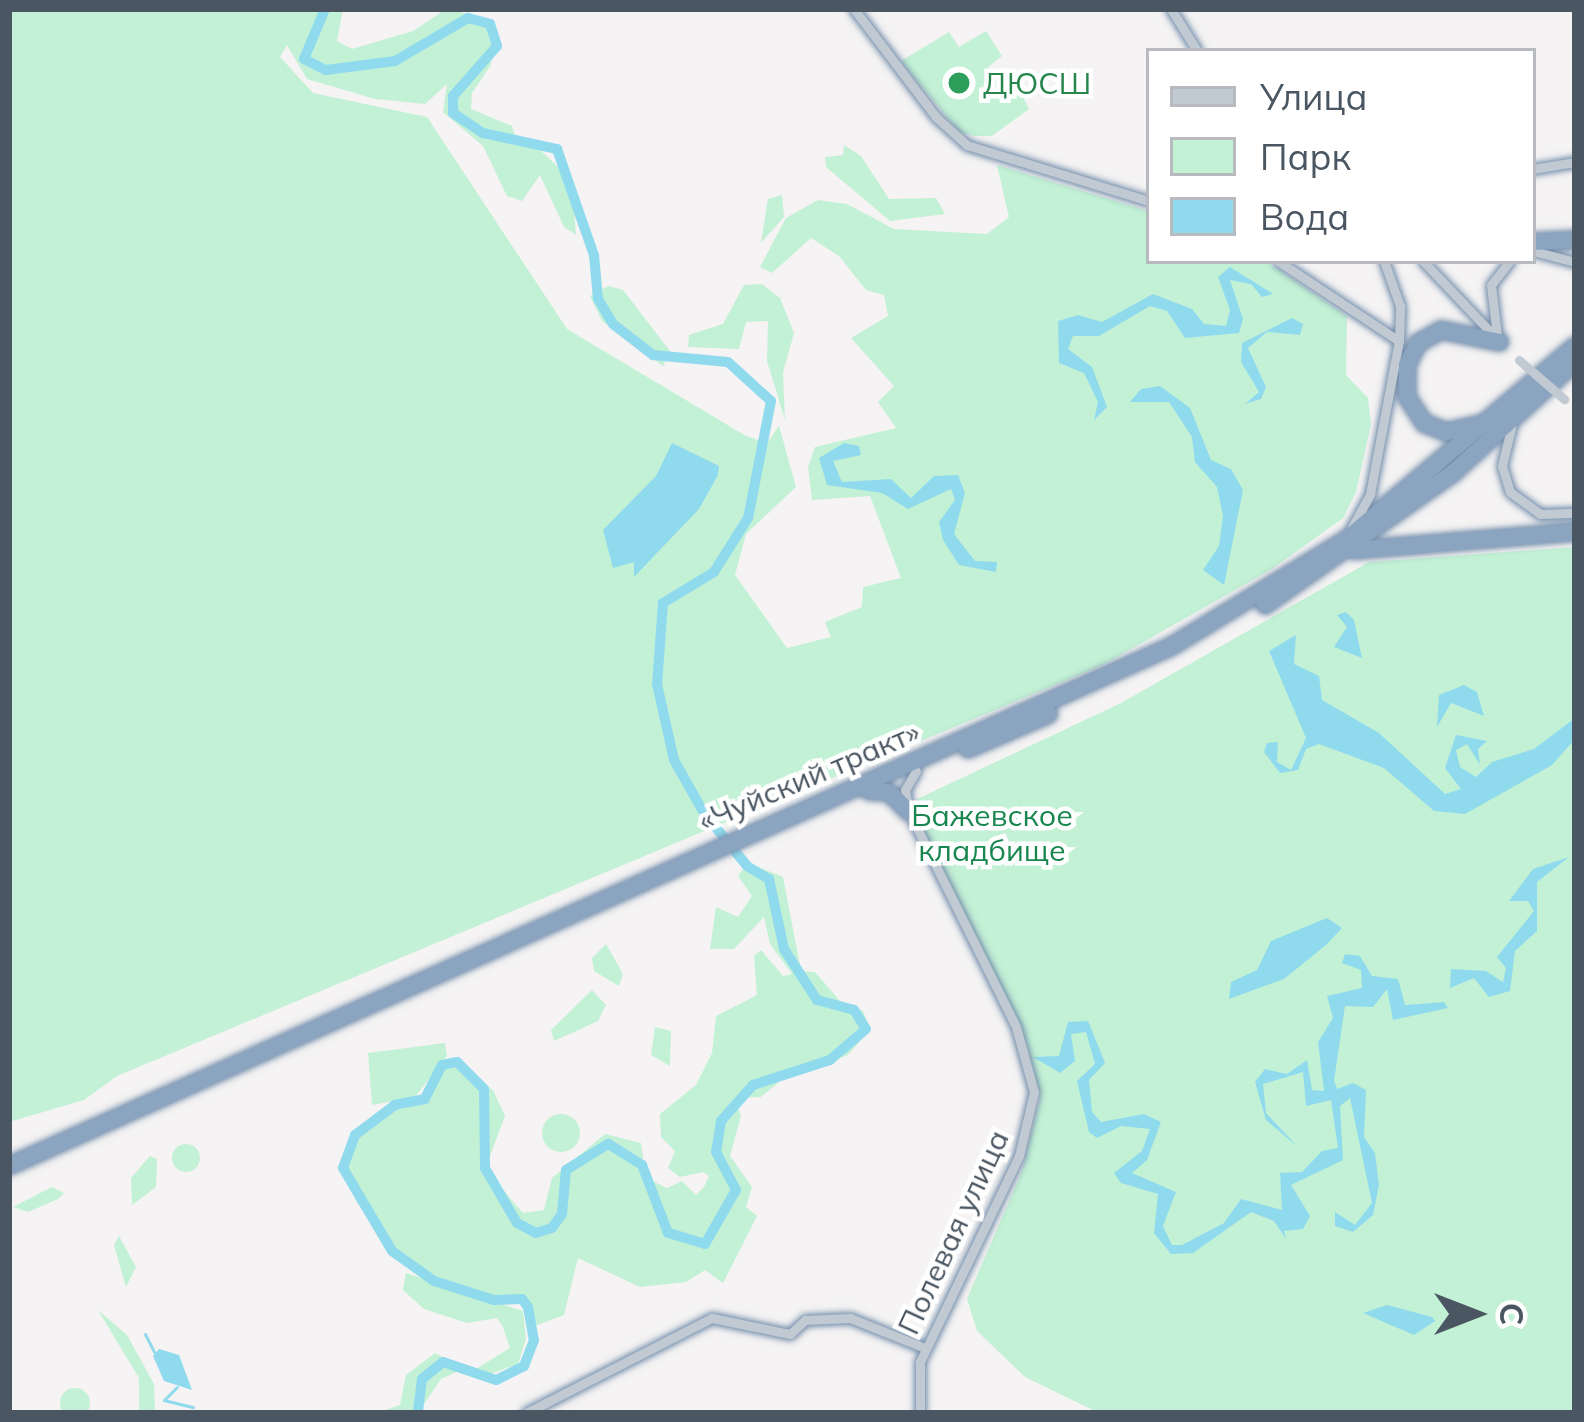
<!DOCTYPE html>
<html>
<head>
<meta charset="utf-8">
<style>
  body { margin:0 }
  #map { position:relative; width:1584px; height:1422px; overflow:hidden; background:#f5f3f3; font-family:Mulish,sans-serif }
  div>[style] { position:absolute }
  .green>* { inset:0; background:#c3f1d5 }
  .round { border-radius:50% }
  .water>* { inset:0; background:#90daee }
  .stream>* { height:3px; margin:-1.5px; padding:0 1.5px; transform-origin:1.5px; border-radius:1.5px; background:#90daee }
  .river>* { height:10px; margin:-5px; padding:0 5px; transform-origin:5px; border-radius:5px; background:#90daee }
  .roads { filter:drop-shadow(0 0 3px #7690ad) drop-shadow(0 0 3px #7690ad) }
  .minor>* { height:9px; margin:-4.5px; padding:0 4.5px; transform-origin:4.5px; border-radius:4.5px; background:#c1cad2 }
  .highway>* { height:16px; margin:-8px; padding:0 8px; transform-origin:8px; border-radius:8px; background:#8ba5c1 }
  .minor-bridge>* { height:9px; margin:-4.5px; padding:0 4.5px; transform-origin:4.5px; border-radius:4.5px; background:#c1cad2 }
  .dots>* { width:33px; height:33px; translate:-50% -50%; box-sizing:border-box; border:6px solid #fff; border-radius:50% }
  span { translate:-50% -50%; white-space:nowrap; text-align:center; line-height:1.15; -webkit-text-stroke:9px #fff; paint-order:stroke }
  .leisure-label { font-size:30px; color:#27864d }
  .left { translate:0 -50%; text-align:left }
  .street-label { font-size:30px; color:#4a5661 }
  .park-label { font-size:30px; color:#17864f }
  .frame { position:absolute; inset:0; border:12px solid #4a5661; pointer-events:none }
  .legend { position:absolute; left:1146px; top:48px; width:390px; height:216px; box-sizing:border-box; background:#fff; border:3px solid #b7bbc0; margin:0; padding:15px 21px; list-style:none; font-size:36px; color:#4a5661 }
  .legend li { display:flex; align-items:center; gap:24px; height:60px }
  .legend b { width:60px; border:3px solid #b7bbc0 }
  .north { position:absolute; left:1416px; top:1254px; width:120px; height:120px; -webkit-text-stroke:9px #fff; paint-order:stroke; rotate:90deg; font-size:33px; font-weight:700; line-height:48px; text-align:center; color:#4a5661 }
  .north::after { content:''; display:block; margin:auto; width:42px; height:54px; background:#4a5661; clip-path:polygon(50% 0,100% 100%,50% 72%,0 100%) }
</style>
</head>
<body>
<div id="map">
  <div class="green">
    <div style="clip-path:polygon(9px 9px,343px 9px,337px 41px,352px 49px,413px 31px,446px 9px,481px 17px,493px 35px,491px 65px,472px 93px,471px 109px,512px 126px,518px 144px,539px 149px,559px 168px,573px 194px,576px 235px,564px 227px,540px 175px,522px 201px,507px 196px,483px 146px,443px 112px,447px 84px,425px 104px,375px 99px,307px 79px,287px 45px,280px 57px,313px 93px,427px 117px,567px 329px,746px 436px,767px 443px,779px 426px,796px 487px,746px 534px,735px 575px,787px 648px,831px 637px,825px 622px,862px 607px,863px 587px,901px 578px,870px 496px,812px 500px,808px 467px,815px 447px,896px 428px,878px 402px,894px 386px,851px 338px,888px 316px,884px 295px,866px 290px,839px 256px,811px 238px,772px 273px,760px 267px,786px 218px,818px 200px,847px 204px,894px 229px,987px 234px,1009px 217px,997px 165px,1149px 211px,1149px 261px,1266px 261px,1347px 316px,1346px 375px,1368px 398px,1371px 424px,1356px 492px,1343px 518px,1272px 569px,1103px 665px,117px 1076px,84px 1100px,9px 1122px)"></div>
    <div style="clip-path:polygon(986px 31px,1002px 56px,988px 67px,1002px 86px,1005px 77px,1014px 79px,1029px 109px,992px 136px,975px 136px,959px 132px,901px 61px,949px 32px,959px 47px)"></div>
    <div style="clip-path:polygon(844px 145px,861px 156px,889px 199px,936px 198px,945px 214px,890px 221px,826px 167px,825px 157px,843px 155px)"></div>
    <div style="clip-path:polygon(782px 195px,784px 217px,761px 243px,768px 199px)"></div>
    <div style="clip-path:polygon(744px 285px,762px 284px,780px 298px,794px 333px,783px 372px,785px 420px,767px 361px,768px 321px,746px 322px,739px 349px,688px 347px,689px 335px,723px 324px)"></div>
    <div style="clip-path:polygon(608px 286px,623px 290px,670px 351px,663px 366px,602px 321px,590px 296px)"></div>
    <div style="clip-path:polygon(1575px 547px,1575px 1413px,1099px 1413px,1025px 1377px,977px 1331px,967px 1299px,1022px 1171px,1040px 1098px,1026px 1042px,917px 823px,915px 800px,1121px 703px,1369px 562px)"></div>
    <div style="clip-path:polygon(748px 863px,783px 877px,801px 971px,815px 972px,840px 1001px,863px 1011px,870px 1029px,848px 1055px,785px 1077px,761px 1097px,735px 1098px,741px 1116px,730px 1156px,752px 1187px,746px 1207px,757px 1216px,723px 1283px,705px 1270px,686px 1282px,640px 1287px,578px 1258px,564px 1315px,532px 1327px,522px 1299px,494px 1300px,434px 1281px,401px 1260px,356px 1201px,342px 1158px,364px 1128px,435px 1089px,445px 1062px,493px 1090px,505px 1116px,485px 1169px,523px 1213px,544px 1210px,552px 1178px,605px 1134px,641px 1143px,646px 1178px,667px 1188px,682px 1181px,696px 1195px,704px 1187px,709px 1176px,703px 1172px,680px 1177px,668px 1168px,675px 1151px,661px 1137px,660px 1114px,696px 1085px,712px 1053px,716px 1016px,757px 995px,754px 956px,761px 950px,783px 976px,792px 974px,770px 944px,764px 917px,734px 949px,710px 949px,716px 907px,738px 917px,752px 896px,738px 876px)"></div>
    <div style="clip-path:polygon(606px 944px,623px 974px,619px 986px,594px 971px,592px 958px)"></div>
    <div style="clip-path:polygon(592px 990px,606px 1005px,598px 1021px,554px 1041px,551px 1030px)"></div>
    <div style="clip-path:polygon(655px 1027px,671px 1031px,670px 1066px,651px 1055px)"></div>
    <div style="clip-path:polygon(445px 1043px,447px 1056px,415px 1097px,372px 1105px,368px 1053px)"></div>
    <div class="round" style="left:542px;top:1114px;width:38px;height:38px"></div>
    <div class="round" style="left:172px;top:1144px;width:28px;height:28px"></div>
    <div style="clip-path:polygon(150px 1156px,157px 1159px,156px 1187px,132px 1205px,131px 1178px)"></div>
    <div style="clip-path:polygon(52px 1187px,64px 1193px,58px 1199px,28px 1212px,13px 1207px)"></div>
    <div style="clip-path:polygon(119px 1236px,136px 1267px,126px 1287px,114px 1245px)"></div>
    <div style="clip-path:polygon(406px 1273px,523px 1311px,526px 1339px,518px 1364px,490px 1374px,476px 1369px,510px 1348px,503px 1327px,497px 1318px,467px 1323px,424px 1309px,403px 1290px)"></div>
    <div style="clip-path:polygon(98px 1310px,127px 1335px,154px 1384px,155px 1413px,139px 1413px,139px 1378px)"></div>
    <div style="clip-path:polygon(435px 1353px,465px 1368px,441px 1379px,418px 1413px,376px 1413px,400px 1405px,406px 1375px)"></div>
    <div class="round" style="left:60px;top:1388px;width:30px;height:30px"></div>
  </div>
  <div class="water">
    <div style="clip-path:polygon(1230px 267px,1273px 294px,1262px 297px,1251px 284px,1230px 280px,1243px 319px,1239px 333px,1185px 338px,1167px 311px,1150px 306px,1099px 336px,1073px 336px,1068px 349px,1092px 367px,1107px 407px,1094px 420px,1098px 402px,1084px 373px,1059px 363px,1058px 321px,1078px 315px,1102px 322px,1153px 294px,1192px 309px,1204px 324px,1226px 326px,1230px 310px,1218px 277px)"></div>
    <div style="clip-path:polygon(1292px 318px,1303px 324px,1300px 335px,1267px 332px,1248px 348px,1266px 387px,1261px 399px,1245px 404px,1259px 392px,1241px 362px,1242px 343px)"></div>
    <div style="clip-path:polygon(1160px 386px,1190px 408px,1211px 460px,1231px 469px,1243px 490px,1224px 585px,1203px 570px,1219px 546px,1223px 516px,1217px 487px,1195px 462px,1192px 437px,1169px 402px,1130px 402px,1141px 389px)"></div>
    <div style="clip-path:polygon(672px 443px,719px 466px,718px 475px,699px 509px,634px 577px,634px 562px,613px 568px,603px 530px,656px 476px)"></div>
    <div style="clip-path:polygon(844px 443px,859px 446px,861px 455px,833px 461px,842px 482px,891px 479px,911px 498px,934px 476px,958px 475px,965px 493px,954px 534px,975px 561px,997px 562px,996px 572px,959px 565px,943px 540px,939px 522px,955px 500px,951px 489px,908px 509px,882px 493px,827px 485px,819px 458px)"></div>
    <div style="clip-path:polygon(1346px 612px,1354px 620px,1362px 658px,1334px 647px,1347px 627px,1337px 615px)"></div>
    <div style="clip-path:polygon(1296px 635px,1294px 664px,1319px 676px,1322px 700px,1379px 733px,1445px 794px,1461px 789px,1445px 768px,1456px 735px,1487px 741px,1478px 749px,1480px 765px,1467px 744px,1456px 750px,1460px 767px,1476px 777px,1492px 762px,1534px 749px,1575px 718px,1575px 739px,1552px 765px,1465px 814px,1434px 811px,1384px 768px,1319px 744px,1306px 749px,1298px 770px,1280px 773px,1264px 752px,1267px 743px,1278px 742px,1277px 762px,1291px 770px,1306px 738px,1269px 651px)"></div>
    <div style="clip-path:polygon(1464px 685px,1477px 692px,1484px 716px,1451px 703px,1437px 727px,1439px 695px)"></div>
    <div style="clip-path:polygon(1569px 857px,1537px 882px,1537px 931px,1515px 951px,1510px 991px,1489px 997px,1474px 978px,1450px 988px,1451px 969px,1486px 971px,1503px 982px,1506px 968px,1497px 957px,1534px 911px,1528px 901px,1509px 901px,1533px 869px)"></div>
    <div style="clip-path:polygon(1327px 918px,1342px 928px,1326px 945px,1284px 979px,1229px 999px,1231px 982px,1257px 970px,1271px 941px)"></div>
    <div style="clip-path:polygon(1345px 954px,1360px 956px,1372px 976px,1398px 979px,1405px 1005px,1444px 1002px,1448px 1008px,1393px 1020px,1387px 989px,1373px 1007px,1345px 1006px,1334px 1081px,1337px 1089px,1353px 1083px,1366px 1090px,1364px 1137px,1375px 1153px,1379px 1185px,1373px 1215px,1353px 1232px,1335px 1226px,1335px 1212px,1355px 1225px,1372px 1203px,1350px 1098px,1340px 1106px,1343px 1160px,1291px 1185px,1310px 1216px,1303px 1229px,1284px 1231px,1286px 1239px,1274px 1221px,1251px 1212px,1193px 1253px,1171px 1254px,1154px 1233px,1158px 1194px,1121px 1183px,1114px 1173px,1142px 1151px,1150px 1129px,1121px 1126px,1097px 1138px,1089px 1132px,1077px 1081px,1095px 1064px,1086px 1032px,1071px 1034px,1075px 1061px,1060px 1073px,1033px 1057px,1059px 1056px,1068px 1022px,1088px 1021px,1105px 1063px,1089px 1080px,1092px 1112px,1101px 1122px,1144px 1114px,1161px 1122px,1147px 1160px,1132px 1173px,1176px 1192px,1163px 1226px,1172px 1245px,1182px 1245px,1224px 1223px,1241px 1199px,1282px 1210px,1280px 1173px,1302px 1172px,1322px 1151px,1338px 1148px,1331px 1100px,1306px 1106px,1303px 1072px,1263px 1084px,1266px 1113px,1298px 1147px,1266px 1120px,1255px 1082px,1265px 1069px,1287px 1074px,1307px 1060px,1312px 1090px,1324px 1091px,1318px 1042px,1333px 1018px,1327px 996px,1362px 988px,1361px 970px,1342px 963px)"></div>
    <div style="clip-path:polygon(1387px 1305px,1432px 1317px,1435px 1321px,1414px 1335px,1363px 1313px)"></div>
    <div style="clip-path:polygon(159px 1349px,179px 1355px,192px 1390px,164px 1381px,153px 1356px)"></div>
  </div>
  <div class="stream">
    <div style="left:145px;top:1334px;width:20px;rotate:63deg"></div>
    <div style="left:177px;top:1387px;width:18px;rotate:135deg"></div>
    <div style="left:164px;top:1400px;width:30px;rotate:14deg"></div>
  </div>
  <div class="river">
    <div style="left:325px;top:9px;width:54px;rotate:112.8deg"></div>
    <div style="left:304px;top:59px;width:25px;rotate:27deg"></div>
    <div style="left:326px;top:70px;width:70px;rotate:-7.4deg"></div>
    <div style="left:395px;top:61px;width:85px;rotate:-30.5deg"></div>
    <div style="left:468px;top:18px;width:23px;rotate:15deg"></div>
    <div style="left:490px;top:24px;width:23px;rotate:72deg"></div>
    <div style="left:497px;top:46px;width:67px;rotate:131.3deg"></div>
    <div style="left:453px;top:96px;width:17px;rotate:90deg"></div>
    <div style="left:453px;top:113px;width:36px;rotate:34deg"></div>
    <div style="left:483px;top:133px;width:76px;rotate:12.2deg"></div>
    <div style="left:557px;top:149px;width:112px;rotate:70.8deg"></div>
    <div style="left:594px;top:255px;width:44px;rotate:84.8deg"></div>
    <div style="left:598px;top:299px;width:29px;rotate:59deg"></div>
    <div style="left:613px;top:324px;width:51px;rotate:37.8deg"></div>
    <div style="left:653px;top:355px;width:75px;rotate:5.3deg"></div>
    <div style="left:728px;top:362px;width:58px;rotate:42.2deg"></div>
    <div style="left:771px;top:401px;width:119px;rotate:101.1deg"></div>
    <div style="left:748px;top:518px;width:64px;rotate:122.2deg"></div>
    <div style="left:714px;top:572px;width:60px;rotate:148.7deg"></div>
    <div style="left:663px;top:603px;width:81px;rotate:94.2deg"></div>
    <div style="left:657px;top:684px;width:78px;rotate:77.4deg"></div>
    <div style="left:674px;top:760px;width:61px;rotate:60.5deg"></div>
    <div style="left:704px;top:813px;width:68px;rotate:50.9deg"></div>
    <div style="left:747px;top:866px;width:26px;rotate:31deg"></div>
    <div style="left:769px;top:879px;width:72px;rotate:77.9deg"></div>
    <div style="left:784px;top:949px;width:61px;rotate:57.1deg"></div>
    <div style="left:817px;top:1000px;width:38px;rotate:15deg"></div>
    <div style="left:854px;top:1010px;width:22px;rotate:58deg"></div>
    <div style="left:866px;top:1029px;width:48px;rotate:139.3deg"></div>
    <div style="left:830px;top:1060px;width:81px;rotate:162deg"></div>
    <div style="left:753px;top:1085px;width:48px;rotate:131.6deg"></div>
    <div style="left:721px;top:1121px;width:31px;rotate:99deg"></div>
    <div style="left:716px;top:1152px;width:43px;rotate:62.2deg"></div>
    <div style="left:736px;top:1190px;width:62px;rotate:119.9deg"></div>
    <div style="left:705px;top:1244px;width:39px;rotate:-163deg"></div>
    <div style="left:668px;top:1233px;width:73px;rotate:-110.9deg"></div>
    <div style="left:642px;top:1165px;width:40px;rotate:-148deg"></div>
    <div style="left:608px;top:1144px;width:49px;rotate:148.2deg"></div>
    <div style="left:566px;top:1170px;width:44px;rotate:95.2deg"></div>
    <div style="left:562px;top:1214px;width:17px;rotate:126deg"></div>
    <div style="left:552px;top:1228px;width:17px;rotate:163deg"></div>
    <div style="left:536px;top:1233px;width:21px;rotate:-152deg"></div>
    <div style="left:517px;top:1223px;width:64px;rotate:-120.2deg"></div>
    <div style="left:485px;top:1168px;width:79px;rotate:-90.7deg"></div>
    <div style="left:484px;top:1089px;width:38px;rotate:-135deg"></div>
    <div style="left:457px;top:1062px;width:15px;rotate:169deg"></div>
    <div style="left:442px;top:1065px;width:38px;rotate:117deg"></div>
    <div style="left:425px;top:1099px;width:31px;rotate:169deg"></div>
    <div style="left:395px;top:1105px;width:50px;rotate:143.1deg"></div>
    <div style="left:355px;top:1135px;width:35px;rotate:110deg"></div>
    <div style="left:343px;top:1168px;width:96px;rotate:59.4deg"></div>
    <div style="left:392px;top:1251px;width:52px;rotate:35.5deg"></div>
    <div style="left:434px;top:1281px;width:63px;rotate:17.6deg"></div>
    <div style="left:494px;top:1300px;width:28px;rotate:-2deg"></div>
    <div style="left:522px;top:1299px;width:10px;rotate:53deg"></div>
    <div style="left:528px;top:1307px;width:34px;rotate:80deg"></div>
    <div style="left:534px;top:1340px;width:28px;rotate:111deg"></div>
    <div style="left:524px;top:1366px;width:31px;rotate:153deg"></div>
    <div style="left:496px;top:1380px;width:56px;rotate:-161.2deg"></div>
    <div style="left:443px;top:1362px;width:27px;rotate:141deg"></div>
    <div style="left:422px;top:1379px;width:34px;rotate:97deg"></div>
  </div>
  <div class="roads">
    <div class="minor">
      <div style="left:854px;top:9px;width:136px;rotate:52.8deg"></div>
      <div style="left:936px;top:117px;width:42px;rotate:42.1deg"></div>
      <div style="left:967px;top:145px;width:190px;rotate:17.1deg"></div>
      <div style="left:1171px;top:9px;width:49px;rotate:58.2deg"></div>
      <div style="left:1533px;top:169px;width:43px;rotate:-9.5deg"></div>
      <div style="left:1533px;top:251px;width:43px;rotate:14.7deg"></div>
      <div style="left:1278px;top:261px;width:145px;rotate:33.5deg"></div>
      <div style="left:1423px;top:261px;width:105px;rotate:46.5deg"></div>
      <div style="left:1497px;top:336px;width:51px;rotate:-96.7deg"></div>
      <div style="left:1491px;top:285px;width:31px;rotate:-52deg"></div>
      <div style="left:1512px;top:424px;width:43px;rotate:103.4deg"></div>
      <div style="left:1502px;top:466px;width:27px;rotate:73deg"></div>
      <div style="left:1510px;top:492px;width:37px;rotate:36deg"></div>
      <div style="left:1540px;top:514px;width:35px;rotate:-2deg"></div>
      <div style="left:1352px;top:527px;width:38px;rotate:-61deg"></div>
      <div style="left:1370px;top:494px;width:156px;rotate:-79.3deg"></div>
      <div style="left:1399px;top:341px;width:35px;rotate:-88deg"></div>
      <div style="left:1400px;top:306px;width:48px;rotate:-109.6deg"></div>
      <div style="left:916px;top:771px;width:22px;rotate:120deg"></div>
      <div style="left:905px;top:790px;width:22px;rotate:80deg"></div>
      <div style="left:909px;top:812px;width:240px;rotate:63.5deg"></div>
      <div style="left:1016px;top:1027px;width:67px;rotate:74.5deg"></div>
      <div style="left:1034px;top:1092px;width:66px;rotate:103.2deg"></div>
      <div style="left:1019px;top:1156px;width:229px;rotate:115.7deg"></div>
      <div style="left:920px;top:1362px;width:51px;rotate:90deg"></div>
      <div style="left:526px;top:1413px;width:209px;rotate:-27.1deg"></div>
      <div style="left:712px;top:1318px;width:80px;rotate:11.6deg"></div>
      <div style="left:790px;top:1334px;width:21px;rotate:-43deg"></div>
      <div style="left:805px;top:1320px;width:45px;rotate:-2.5deg"></div>
      <div style="left:850px;top:1318px;width:81px;rotate:21.8deg"></div>
    </div>
    <div class="highway">
      <div style="left:1533px;top:242px;width:42px;rotate:-2.7deg"></div>
      <div style="left:1486px;top:423px;width:41px;rotate:167.3deg"></div>
      <div style="left:1446px;top:432px;width:24px;rotate:-158deg"></div>
      <div style="left:1424px;top:423px;width:31px;rotate:-123deg"></div>
      <div style="left:1407px;top:397px;width:32px;rotate:-90deg"></div>
      <div style="left:1407px;top:365px;width:25px;rotate:-63deg"></div>
      <div style="left:1418px;top:343px;width:26px;rotate:-29deg"></div>
      <div style="left:1441px;top:330px;width:60px;rotate:11.5deg"></div>
      <div style="left:1354px;top:550px;width:222px;rotate:-4.7deg"></div>
      <div style="left:1265px;top:605px;width:230px;rotate:-35.1deg"></div>
      <div style="left:1453px;top:473px;width:165px;rotate:-42.3deg"></div>
      <div style="left:968px;top:749px;width:88px;rotate:-23.4deg"></div>
      <div style="left:869px;top:791px;width:20px;rotate:3deg"></div>
      <div style="left:889px;top:792px;width:28px;rotate:45deg"></div>
      <div style="left:9px;top:1166px;width:1274px;rotate:-24.09deg"></div>
      <div style="left:1172px;top:646px;width:205px;rotate:-31.4deg"></div>
      <div style="left:1347px;top:539px;width:299px;rotate:-40.2deg"></div>
    </div>
  </div>
  <div class="minor-bridge">
    <div style="left:1519px;top:360px;width:60px;rotate:40.9deg"></div>
  </div>
  <div class="dots">
    <div style="left:959px;top:83px;background:#2e9e5b"></div>
  </div>
  <div class="leisure-label">
    <span class="left" style="left:983px;top:83px">ДЮСШ</span>
  </div>
  <div class="street-label">
    <span style="left:809px;top:776px;rotate:-23deg">«Чуйский тракт»</span>
    <span style="left:953px;top:1232px;rotate:-65deg">Полевая улица</span>
  </div>
  <div class="park-label">
    <span style="left:992px;top:832px">Бажевское<br>кладбище</span>
  </div>
  <div class="frame"></div>
  <ul class="legend">
  <li><b style="height:15px;background:#c1cad2"></b>Улица</li>
  <li><b style="height:33px;background:#c3f1d5"></b>Парк</li>
  <li><b style="height:33px;background:#90daee"></b>Вода</li>
  </ul>
  <div class="north">С</div>
</div>
</body>
</html>
